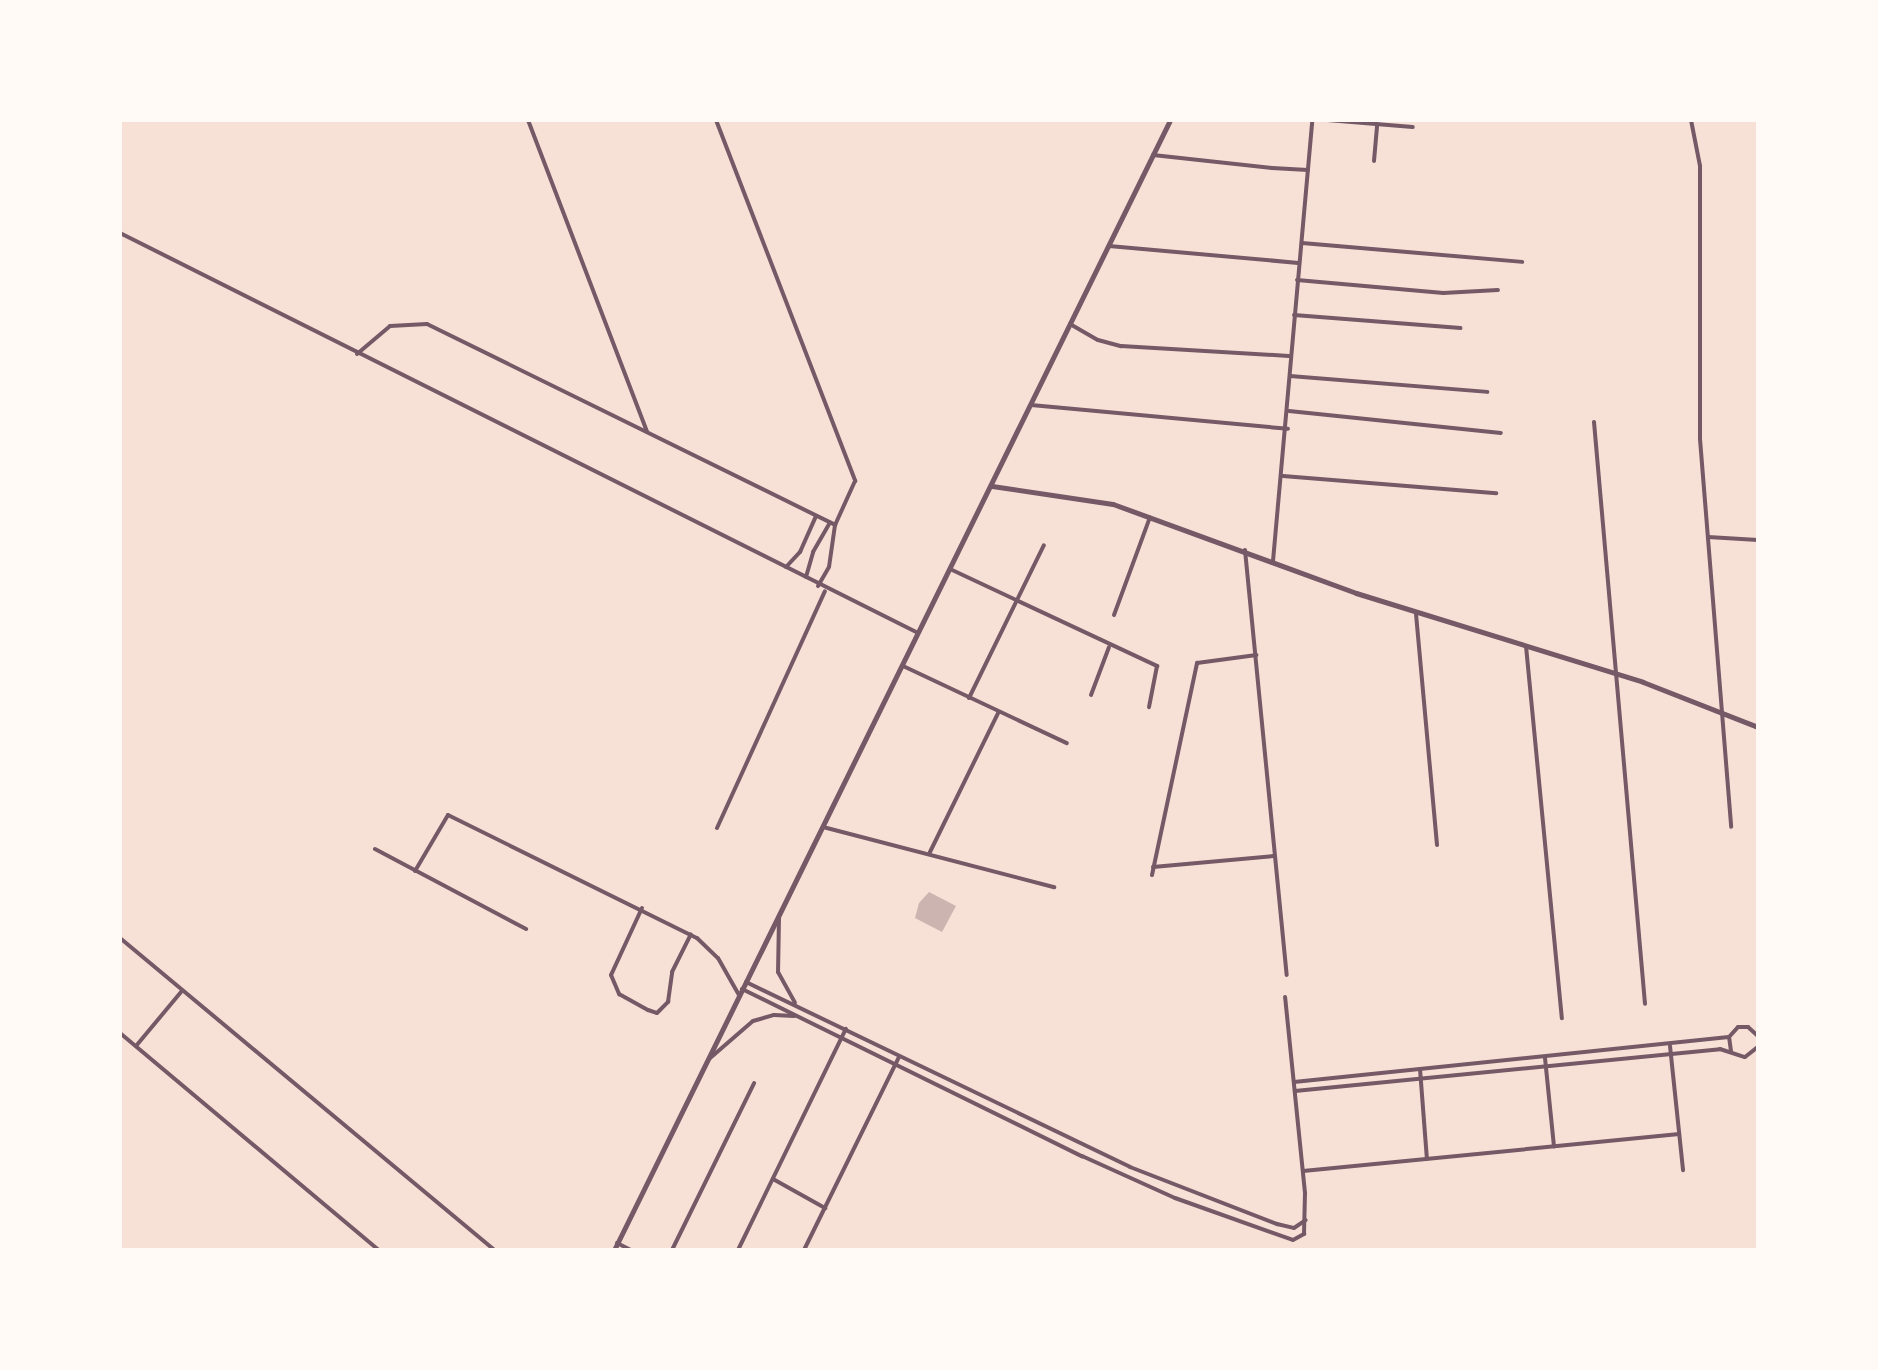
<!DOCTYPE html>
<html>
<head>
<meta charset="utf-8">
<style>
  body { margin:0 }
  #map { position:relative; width:1878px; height:1370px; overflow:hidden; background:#f7e1d7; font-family:"Times New Roman",serif }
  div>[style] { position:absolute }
  .building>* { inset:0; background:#ccb4b1 }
  .pedestrian>* { height:4px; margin:-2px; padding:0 2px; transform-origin:2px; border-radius:2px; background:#755966 }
  .minor>* { height:4px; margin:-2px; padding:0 2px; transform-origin:2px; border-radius:2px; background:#755966 }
  .tertiary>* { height:5px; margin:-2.5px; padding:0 2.5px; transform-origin:2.5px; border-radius:2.5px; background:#755966 }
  span { translate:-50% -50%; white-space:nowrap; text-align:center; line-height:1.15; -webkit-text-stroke:10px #fffaf5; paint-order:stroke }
  .frame { position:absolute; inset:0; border:122px solid #fffaf5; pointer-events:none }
</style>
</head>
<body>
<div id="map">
  <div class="building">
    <div style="clip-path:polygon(929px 892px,956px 906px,942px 932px,915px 918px,919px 903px)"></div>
  </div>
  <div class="pedestrian">
    <div style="left:1272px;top:168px;width:36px;rotate:3deg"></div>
  </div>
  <div class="minor">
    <div style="left:528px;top:120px;width:334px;rotate:69.1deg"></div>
    <div style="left:716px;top:120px;width:387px;rotate:68.9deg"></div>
    <div style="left:855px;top:481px;width:48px;rotate:114.4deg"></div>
    <div style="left:835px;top:525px;width:42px;rotate:98.1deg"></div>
    <div style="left:829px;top:567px;width:22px;rotate:120deg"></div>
    <div style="left:1327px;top:120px;width:86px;rotate:4.7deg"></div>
    <div style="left:1691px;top:120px;width:47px;rotate:78.9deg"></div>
    <div style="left:1700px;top:166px;width:273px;rotate:90deg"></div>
    <div style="left:1700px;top:439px;width:389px;rotate:85.4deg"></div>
    <div style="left:1153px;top:155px;width:120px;rotate:6.2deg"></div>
    <div style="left:1374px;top:161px;width:37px;rotate:-85deg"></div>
    <div style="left:120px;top:233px;width:890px;rotate:26.62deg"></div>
    <div style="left:1302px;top:243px;width:221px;rotate:4.9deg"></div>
    <div style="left:1109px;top:246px;width:190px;rotate:5.1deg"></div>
    <div style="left:1297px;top:280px;width:147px;rotate:5.1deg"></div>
    <div style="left:1443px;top:293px;width:55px;rotate:-3.1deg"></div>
    <div style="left:1294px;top:315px;width:167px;rotate:4.5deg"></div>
    <div style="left:1070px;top:324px;width:32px;rotate:30deg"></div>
    <div style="left:1098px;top:340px;width:24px;rotate:15deg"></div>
    <div style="left:1121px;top:346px;width:168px;rotate:3.4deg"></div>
    <div style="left:357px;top:354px;width:43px;rotate:-40.3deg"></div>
    <div style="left:390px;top:326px;width:37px;rotate:-3deg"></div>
    <div style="left:427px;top:324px;width:455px;rotate:26.2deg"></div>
    <div style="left:1290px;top:376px;width:198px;rotate:4.6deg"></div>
    <div style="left:1031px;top:405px;width:258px;rotate:5.3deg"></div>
    <div style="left:1289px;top:411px;width:213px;rotate:5.9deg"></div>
    <div style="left:1594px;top:422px;width:584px;rotate:84.99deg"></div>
    <div style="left:1283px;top:476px;width:214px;rotate:4.6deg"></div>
    <div style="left:1708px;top:537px;width:50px;rotate:3.4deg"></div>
    <div style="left:1245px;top:550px;width:427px;rotate:84.4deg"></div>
    <div style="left:1273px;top:561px;width:443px;rotate:-84.9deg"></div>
    <div style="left:786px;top:567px;width:21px;rotate:-47deg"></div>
    <div style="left:800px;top:552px;width:39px;rotate:-66deg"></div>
    <div style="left:950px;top:569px;width:229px;rotate:25.1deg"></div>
    <div style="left:1157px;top:666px;width:42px;rotate:101deg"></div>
    <div style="left:806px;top:577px;width:26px;rotate:-74deg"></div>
    <div style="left:813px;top:552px;width:34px;rotate:-60deg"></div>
    <div style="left:1416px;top:614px;width:232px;rotate:84.8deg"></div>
    <div style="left:1114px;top:615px;width:104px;rotate:-69.8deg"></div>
    <div style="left:1526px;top:646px;width:374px;rotate:84.5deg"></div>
    <div style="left:903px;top:666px;width:181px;rotate:25.2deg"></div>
    <div style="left:1091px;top:695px;width:51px;rotate:-69.4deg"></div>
    <div style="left:969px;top:698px;width:170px;rotate:-63.9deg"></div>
    <div style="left:823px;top:827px;width:239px;rotate:14.6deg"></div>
    <div style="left:717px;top:828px;width:260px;rotate:-65.5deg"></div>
    <div style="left:375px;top:849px;width:171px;rotate:27.9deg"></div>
    <div style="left:930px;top:852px;width:155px;rotate:-63.9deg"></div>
    <div style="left:1153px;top:867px;width:121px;rotate:-5.2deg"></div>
    <div style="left:415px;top:871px;width:65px;rotate:-59.5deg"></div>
    <div style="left:448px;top:815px;width:278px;rotate:26.3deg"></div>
    <div style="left:697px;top:938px;width:29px;rotate:44deg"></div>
    <div style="left:718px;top:958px;width:43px;rotate:60.4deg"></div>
    <div style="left:1152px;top:875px;width:217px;rotate:-78deg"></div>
    <div style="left:1197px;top:663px;width:60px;rotate:-7.7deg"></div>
    <div style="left:642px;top:908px;width:74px;rotate:114.8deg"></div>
    <div style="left:611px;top:975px;width:21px;rotate:67deg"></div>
    <div style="left:619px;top:994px;width:33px;rotate:29deg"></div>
    <div style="left:648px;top:1010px;width:9px;rotate:18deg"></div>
    <div style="left:657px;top:1013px;width:16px;rotate:-45deg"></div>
    <div style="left:668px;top:1002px;width:30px;rotate:-82deg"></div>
    <div style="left:672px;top:972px;width:42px;rotate:-63.4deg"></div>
    <div style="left:779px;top:917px;width:55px;rotate:91deg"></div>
    <div style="left:778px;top:972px;width:35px;rotate:61deg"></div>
    <div style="left:120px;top:938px;width:487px;rotate:39.8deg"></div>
    <div style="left:746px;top:982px;width:426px;rotate:25.7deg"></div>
    <div style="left:1130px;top:1167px;width:158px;rotate:21.2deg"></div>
    <div style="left:1277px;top:1224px;width:17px;rotate:13deg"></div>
    <div style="left:1294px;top:1228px;width:14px;rotate:-34deg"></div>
    <div style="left:742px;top:989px;width:379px;rotate:26.2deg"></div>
    <div style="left:1082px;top:1156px;width:102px;rotate:24.3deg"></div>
    <div style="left:1175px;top:1198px;width:125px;rotate:19.6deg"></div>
    <div style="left:1293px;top:1240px;width:13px;rotate:-29deg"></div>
    <div style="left:1304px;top:1234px;width:41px;rotate:-88.6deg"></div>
    <div style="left:1305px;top:1193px;width:197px;rotate:-95.8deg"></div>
    <div style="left:120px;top:1033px;width:338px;rotate:40deg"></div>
    <div style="left:136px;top:1046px;width:70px;rotate:-50.2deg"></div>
    <div style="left:1670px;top:1046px;width:125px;rotate:84deg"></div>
    <div style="left:1731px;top:1051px;width:14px;rotate:-98deg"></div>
    <div style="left:1729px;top:1037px;width:13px;rotate:-48deg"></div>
    <div style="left:1738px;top:1027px;width:10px"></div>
    <div style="left:1748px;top:1027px;width:13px;rotate:42deg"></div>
    <div style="left:1545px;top:1058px;width:89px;rotate:84.2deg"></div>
    <div style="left:709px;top:1059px;width:58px;rotate:-40.8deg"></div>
    <div style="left:753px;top:1021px;width:22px;rotate:-16deg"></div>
    <div style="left:774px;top:1015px;width:20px;rotate:3deg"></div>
    <div style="left:1420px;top:1069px;width:90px;rotate:85.6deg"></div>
    <div style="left:1294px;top:1082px;width:437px;rotate:-5.9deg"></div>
    <div style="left:1295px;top:1091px;width:427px;rotate:-5.6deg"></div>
    <div style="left:1720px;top:1049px;width:26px;rotate:18deg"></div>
    <div style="left:1745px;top:1057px;width:16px;rotate:-38deg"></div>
    <div style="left:1303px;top:1171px;width:378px;rotate:-5.6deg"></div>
    <div style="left:773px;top:1179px;width:60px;rotate:29.1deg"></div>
    <div style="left:617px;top:1243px;width:16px;rotate:27deg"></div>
    <div style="left:672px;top:1250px;width:186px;rotate:-63.8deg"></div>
    <div style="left:738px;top:1250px;width:246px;rotate:-64deg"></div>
    <div style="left:804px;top:1250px;width:215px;rotate:-63.8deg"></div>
  </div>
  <div class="tertiary">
    <div style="left:992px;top:486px;width:122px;rotate:8.5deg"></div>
    <div style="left:1113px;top:504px;width:259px;rotate:20.1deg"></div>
    <div style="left:1356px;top:593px;width:300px;rotate:17.2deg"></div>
    <div style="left:1643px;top:682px;width:123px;rotate:21.4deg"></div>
    <div style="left:614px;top:1250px;width:1259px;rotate:-63.8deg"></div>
  </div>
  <div class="frame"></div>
</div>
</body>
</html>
